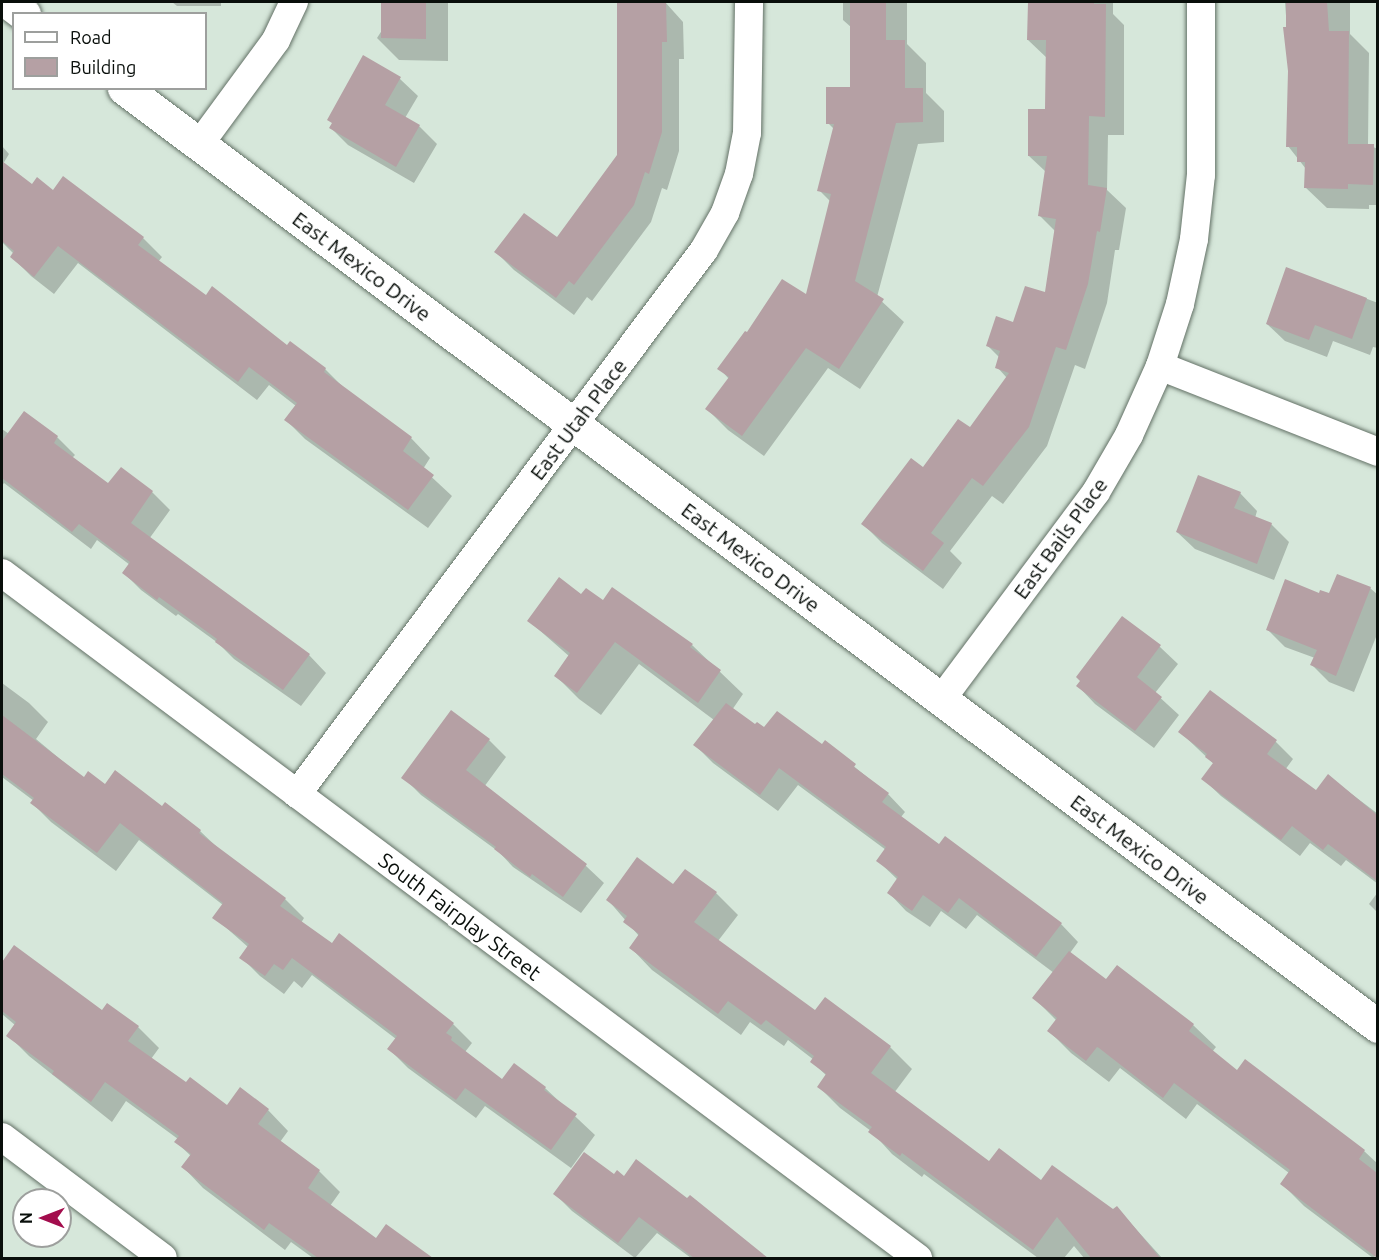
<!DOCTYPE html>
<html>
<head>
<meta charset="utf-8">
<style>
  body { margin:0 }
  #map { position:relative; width:1379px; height:1260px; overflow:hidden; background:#d6e7da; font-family:Ubuntu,sans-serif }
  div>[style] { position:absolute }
  .shadow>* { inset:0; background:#0003 }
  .building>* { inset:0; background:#b5a0a4 }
  .roads { filter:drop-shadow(0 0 2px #637166) drop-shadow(0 0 2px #637166) }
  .street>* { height:28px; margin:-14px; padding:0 14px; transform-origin:14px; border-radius:14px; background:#fff }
  .secondary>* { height:33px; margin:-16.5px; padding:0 16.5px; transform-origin:16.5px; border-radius:16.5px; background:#fff }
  span { translate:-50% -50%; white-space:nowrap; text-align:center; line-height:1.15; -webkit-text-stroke:5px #fff; paint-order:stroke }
  .street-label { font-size:21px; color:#090f0b }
  .frame { position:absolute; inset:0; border:3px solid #090f0b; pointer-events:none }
  .legend { position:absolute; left:12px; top:12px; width:195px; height:78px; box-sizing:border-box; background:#fff; border:2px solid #9d9f9d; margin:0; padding:8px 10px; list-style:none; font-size:18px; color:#090f0b }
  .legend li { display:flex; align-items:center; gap:12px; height:30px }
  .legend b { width:30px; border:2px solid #9d9f9d }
  .north { position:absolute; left:12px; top:1188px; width:60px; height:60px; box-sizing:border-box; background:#fff; border:2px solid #9d9f9d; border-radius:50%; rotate:270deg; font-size:16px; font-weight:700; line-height:24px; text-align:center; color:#090f0b }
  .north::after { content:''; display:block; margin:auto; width:21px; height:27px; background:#a30d4d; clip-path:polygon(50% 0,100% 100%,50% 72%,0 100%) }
</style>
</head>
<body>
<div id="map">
  <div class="shadow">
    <div style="clip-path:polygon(172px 2px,221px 2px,221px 6px,177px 6px)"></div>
    <div style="clip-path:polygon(386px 2px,448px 2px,448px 61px,399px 60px,377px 38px,395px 10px)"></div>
    <div style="clip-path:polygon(619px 2px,665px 2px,683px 22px,684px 59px,679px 59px,679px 151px,667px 190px,662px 188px,651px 222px,592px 301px,587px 297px,574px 315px,514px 270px,496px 252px,557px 239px,619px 155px)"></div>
    <div style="clip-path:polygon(843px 2px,907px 2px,907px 44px,926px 63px,926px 93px,944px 111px,944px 142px,918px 144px,877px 297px,904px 322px,860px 389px,828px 368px,764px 456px,728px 430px,707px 409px,729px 379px,719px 368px,747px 335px,807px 296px,831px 202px,819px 190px,835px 130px,828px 123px,852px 88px,852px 28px,843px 20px)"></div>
    <div style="clip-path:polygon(1029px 2px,1113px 2px,1113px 14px,1124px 25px,1124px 135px,1108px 135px,1107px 190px,1126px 208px,1119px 250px,1115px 250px,1107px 303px,1085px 369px,1075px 365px,1047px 446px,1003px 504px,992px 496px,950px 551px,962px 563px,943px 589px,882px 543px,863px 524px,970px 430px,1007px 378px,997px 367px,1000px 358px,988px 346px,1046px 294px,1056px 232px,1039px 215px,1046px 172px,1029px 156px,1047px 111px,1048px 59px,1028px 40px)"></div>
    <div style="clip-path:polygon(1285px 2px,1350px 2px,1350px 34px,1369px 53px,1368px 145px,1378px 149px,1378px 205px,1369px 205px,1369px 209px,1327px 208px,1305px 187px,1306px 169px,1288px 146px,1290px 71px)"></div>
    <div style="clip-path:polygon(364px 57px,400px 79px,418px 96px,405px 118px,419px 126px,437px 144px,414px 183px,348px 145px,331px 128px)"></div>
    <div style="clip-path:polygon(2px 146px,9px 154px,3px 164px,32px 186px,53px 192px,143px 238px,162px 257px,158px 262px,206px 297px,325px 369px,344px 388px,411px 438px,430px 458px,423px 469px,452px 496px,428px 528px,305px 439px,286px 420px,296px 406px,269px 385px,257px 400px,78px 263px,54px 294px,31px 276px,12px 257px,14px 254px,2px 242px)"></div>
    <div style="clip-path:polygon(1287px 269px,1378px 303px,1378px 348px,1373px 347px,1370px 355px,1333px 341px,1327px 357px,1285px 341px,1267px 324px)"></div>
    <div style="clip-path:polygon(25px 413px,57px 437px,75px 455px,72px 458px,108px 485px,152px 492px,170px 510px,149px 539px,309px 655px,326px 673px,301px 706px,234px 659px,218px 643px,178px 614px,176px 616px,141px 590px,124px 573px,130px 565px,97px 540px,91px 549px,4px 483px,2px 486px,2px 429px,9px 434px)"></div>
    <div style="clip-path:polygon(1240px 493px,1257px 511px,1255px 518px,1271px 524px,1289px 542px,1274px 580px,1195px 549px,1177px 532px)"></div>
    <div style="clip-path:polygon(1370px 588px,1378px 595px,1378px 632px,1354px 692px,1329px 682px,1312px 665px,1315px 658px,1285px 647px,1267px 629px,1320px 595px)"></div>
    <div style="clip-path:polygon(612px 589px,692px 645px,743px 694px,732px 710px,755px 727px,822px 746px,825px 743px,888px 794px,905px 812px,901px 817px,939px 846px,1061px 924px,1078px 942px,1070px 953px,1107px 981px,1117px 967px,1193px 1025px,1216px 1047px,1212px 1052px,1237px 1072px,1245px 1061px,1364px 1151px,1378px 1164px,1378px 1258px,1376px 1255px,1373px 1258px,1304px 1206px,1282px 1184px,1289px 1173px,1197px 1104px,1186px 1119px,1120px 1068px,1109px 1082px,1071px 1053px,1049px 1031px,1057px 1021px,1034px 998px,1054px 973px,977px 915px,966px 929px,941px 911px,930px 927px,906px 911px,889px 893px,898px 880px,878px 861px,886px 850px,798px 785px,778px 811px,713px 763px,695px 745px,714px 720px,639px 664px,601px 715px,579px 699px,556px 676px,570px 657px,529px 621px,582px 596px,603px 602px)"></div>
    <div style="clip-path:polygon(1122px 618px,1160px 647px,1178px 664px,1155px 693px,1179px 715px,1154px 748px,1095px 704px,1078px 686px)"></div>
    <div style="clip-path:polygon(2px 683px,29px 703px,48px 722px,36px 739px,84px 779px,163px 808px,200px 831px,219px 849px,285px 899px,304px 918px,301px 923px,453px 1024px,472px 1043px,465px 1052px,502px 1081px,545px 1088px,595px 1135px,571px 1168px,485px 1106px,476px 1118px,408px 1068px,389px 1049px,396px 1039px,312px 975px,302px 988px,294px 981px,284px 994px,260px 976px,241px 957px,248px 947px,214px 917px,223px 905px,139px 840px,116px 871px,51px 822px,32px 803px,34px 801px,2px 777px)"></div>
    <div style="clip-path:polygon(1180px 732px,1276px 742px,1293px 759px,1285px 770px,1316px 792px,1328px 776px,1378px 814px,1378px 884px,1346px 860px,1341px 866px,1310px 843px,1300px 856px,1221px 796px,1203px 779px,1214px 764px)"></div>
    <div style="clip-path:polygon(489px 740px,506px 757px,484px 787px,586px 866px,604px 883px,581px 913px,513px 867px,499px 852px,421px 795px,403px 777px)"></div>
    <div style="clip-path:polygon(685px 871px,716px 893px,738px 915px,718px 941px,816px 1012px,890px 1047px,912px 1069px,894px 1093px,989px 1163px,1113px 1211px,1117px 1208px,1162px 1258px,1084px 1258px,1074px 1246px,1064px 1258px,1038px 1258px,924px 1174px,922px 1177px,892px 1154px,871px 1131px,840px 1108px,819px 1087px,827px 1076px,812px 1062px,814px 1060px,788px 1040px,784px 1046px,750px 1022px,741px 1035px,652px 970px,631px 948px,639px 936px,608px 900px,674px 886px)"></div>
    <div style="clip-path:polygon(1378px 892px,1378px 913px,1369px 904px)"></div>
    <div style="clip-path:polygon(2px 962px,102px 1012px,107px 1005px,138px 1027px,159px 1048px,151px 1059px,186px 1085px,227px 1107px,268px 1110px,288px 1131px,280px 1142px,319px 1171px,340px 1192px,330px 1206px,376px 1240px,417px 1248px,427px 1258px,313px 1258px,291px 1242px,285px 1250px,203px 1188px,183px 1167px,191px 1156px,176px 1142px,178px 1139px,126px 1101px,112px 1122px,29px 1056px,8px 1035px,15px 1025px,2px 1014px)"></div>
    <div style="clip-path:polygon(614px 1176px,688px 1200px,690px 1197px,766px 1258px,691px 1258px,657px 1233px,635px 1258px,572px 1211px,555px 1194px)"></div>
  </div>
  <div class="building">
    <div style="clip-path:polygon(381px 2px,426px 2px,426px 39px,381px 38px)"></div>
    <div style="clip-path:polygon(850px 2px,886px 2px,886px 40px,905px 40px,905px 88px,923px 88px,923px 122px,896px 123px,855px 281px,884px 299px,839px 369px,806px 348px,742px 436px,705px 409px,729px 377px,717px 369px,745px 331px,747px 332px,782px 279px,806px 294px,831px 194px,817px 191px,834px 124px,826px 124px,826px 87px,850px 87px)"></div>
    <div style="clip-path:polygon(1028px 2px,1094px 2px,1094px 4px,1106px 4px,1105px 117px,1089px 116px,1088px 185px,1107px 188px,1100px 232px,1097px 231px,1088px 284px,1066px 350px,1056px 347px,1029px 427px,983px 486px,972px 478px,931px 533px,944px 543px,923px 571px,861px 524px,911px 458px,923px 467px,958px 419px,970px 427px,1009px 373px,995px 368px,1000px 351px,986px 346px,996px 316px,1013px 322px,1025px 286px,1045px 292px,1056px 219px,1038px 216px,1047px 156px,1028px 156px,1028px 109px,1045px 109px,1046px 40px,1027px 40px)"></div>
    <div style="clip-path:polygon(1286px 2px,1327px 2px,1329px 31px,1349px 31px,1348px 144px,1374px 144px,1373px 185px,1348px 184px,1348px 189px,1304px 188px,1305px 162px,1297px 162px,1297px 147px,1286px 147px,1288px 71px,1283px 27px,1286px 27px)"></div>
    <div style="clip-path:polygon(617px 3px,666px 3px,667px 42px,662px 42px,662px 132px,649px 174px,645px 172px,634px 205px,574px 285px,569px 281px,556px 298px,494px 252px,524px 213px,557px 237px,617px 155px)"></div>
    <div style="clip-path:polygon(363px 55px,401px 77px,385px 105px,420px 125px,396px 167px,329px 128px,332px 123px,327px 120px)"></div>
    <div style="clip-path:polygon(2px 161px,32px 184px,37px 177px,53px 190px,63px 176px,144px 237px,138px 245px,206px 295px,212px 286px,287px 345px,290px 341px,326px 368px,324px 372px,412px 437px,403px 451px,434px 475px,408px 510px,284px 420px,297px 403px,249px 367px,238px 382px,58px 246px,34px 277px,10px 257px,14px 251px,2px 241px)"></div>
    <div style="clip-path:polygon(1286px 267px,1367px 298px,1352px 339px,1315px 325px,1309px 340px,1266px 324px)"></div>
    <div style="clip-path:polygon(24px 411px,58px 436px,54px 443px,108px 483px,121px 467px,153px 491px,131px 523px,310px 654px,283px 690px,215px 642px,217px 639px,159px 597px,157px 600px,122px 573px,130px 562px,79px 524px,72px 532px,2px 478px,2px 441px)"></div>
    <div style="clip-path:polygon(1198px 475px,1241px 492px,1234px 508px,1272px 523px,1257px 564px,1176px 532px)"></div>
    <div style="clip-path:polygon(1337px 574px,1371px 587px,1336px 676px,1310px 665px,1317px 650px,1266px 630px,1285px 579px,1319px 593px,1320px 590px,1329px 593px)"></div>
    <div style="clip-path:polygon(559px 577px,581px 594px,586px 588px,603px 600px,612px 587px,693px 644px,690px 647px,721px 670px,698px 703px,615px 642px,577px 693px,554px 676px,570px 653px,527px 621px)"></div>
    <div style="clip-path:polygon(1122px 616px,1161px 645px,1137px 677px,1162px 697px,1135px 731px,1076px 686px,1080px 681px,1076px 677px)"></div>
    <div style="clip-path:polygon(1210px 690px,1277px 740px,1267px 754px,1316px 790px,1328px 774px,1377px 815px,1377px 881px,1328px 844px,1323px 850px,1292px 826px,1281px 840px,1201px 779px,1213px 763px,1205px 757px,1207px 754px,1178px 732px)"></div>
    <div style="clip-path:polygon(726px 703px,755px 724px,757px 722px,764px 727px,777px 711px,822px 744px,825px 740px,856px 764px,854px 767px,889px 793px,882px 802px,939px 844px,945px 836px,1062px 923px,1036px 957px,959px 898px,948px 913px,923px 895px,912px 911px,887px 893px,898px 877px,876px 861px,886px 847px,779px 768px,760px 795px,693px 745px)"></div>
    <div style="clip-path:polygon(451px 710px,490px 739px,466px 770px,587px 864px,563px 897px,532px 874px,530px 877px,494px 849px,496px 847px,401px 778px)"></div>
    <div style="clip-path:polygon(2px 715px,84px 777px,88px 771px,105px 784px,115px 770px,162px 806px,165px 802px,201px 830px,199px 833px,286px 898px,280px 906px,332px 943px,339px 933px,454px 1023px,446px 1033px,452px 1037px,451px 1040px,502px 1079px,514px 1063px,546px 1087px,544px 1090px,577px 1114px,551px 1150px,465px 1088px,456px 1100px,423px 1076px,387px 1049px,397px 1036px,292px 958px,283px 970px,274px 964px,265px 976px,239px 958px,249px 944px,212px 918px,223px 903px,120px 823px,97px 853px,30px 803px,34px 798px,2px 774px)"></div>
    <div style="clip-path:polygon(637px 857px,673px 884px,685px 869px,717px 892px,694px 922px,815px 1010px,825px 997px,891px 1046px,871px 1073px,989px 1161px,999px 1148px,1041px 1180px,1052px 1165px,1113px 1209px,1117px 1206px,1160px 1258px,1091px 1258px,1057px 1217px,1033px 1250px,902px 1153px,900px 1156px,868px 1132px,872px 1127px,817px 1087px,826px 1074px,810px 1062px,814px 1056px,766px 1020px,761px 1025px,728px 1001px,718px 1014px,629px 948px,639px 934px,623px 922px,627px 916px,606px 900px)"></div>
    <div style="clip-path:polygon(14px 945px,102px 1010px,107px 1003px,139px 1026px,128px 1041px,186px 1082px,190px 1077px,227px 1105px,240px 1087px,269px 1109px,258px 1124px,320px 1170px,308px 1188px,376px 1238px,386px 1224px,433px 1258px,318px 1258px,269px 1223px,264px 1230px,181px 1167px,191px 1154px,174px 1142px,179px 1136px,105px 1082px,91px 1102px,52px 1074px,54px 1071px,6px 1036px,16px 1022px,2px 1011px,2px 962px)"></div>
    <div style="clip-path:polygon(1069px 951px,1106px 979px,1117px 965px,1194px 1024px,1189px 1031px,1237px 1070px,1245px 1059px,1365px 1150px,1359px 1159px,1377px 1173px,1377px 1258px,1280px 1184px,1290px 1170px,1174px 1083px,1163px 1098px,1099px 1048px,1097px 1047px,1086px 1061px,1047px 1031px,1057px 1018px,1032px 998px)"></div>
    <div style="clip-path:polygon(584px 1152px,614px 1174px,617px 1170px,624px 1176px,636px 1159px,687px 1198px,690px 1195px,768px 1258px,694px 1258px,639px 1217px,618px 1243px,553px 1194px)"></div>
  </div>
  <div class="roads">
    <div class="street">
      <div style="left:199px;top:145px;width:130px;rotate:-53.7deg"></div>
      <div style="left:276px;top:40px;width:42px;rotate:-64.7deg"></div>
      <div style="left:1160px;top:366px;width:234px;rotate:21.5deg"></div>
      <div style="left:2px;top:573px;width:1144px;rotate:36.79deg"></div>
      <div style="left:941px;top:700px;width:259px;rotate:-53.3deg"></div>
      <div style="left:1096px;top:492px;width:66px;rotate:-59.9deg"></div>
      <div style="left:1129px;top:435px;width:76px;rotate:-65.8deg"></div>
      <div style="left:1160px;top:366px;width:65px;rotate:-72.1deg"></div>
      <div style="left:1180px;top:304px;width:66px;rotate:-77.8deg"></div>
      <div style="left:1194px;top:239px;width:64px;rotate:-83.8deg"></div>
      <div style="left:1201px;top:175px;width:173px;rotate:-90deg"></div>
      <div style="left:297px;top:794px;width:679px;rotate:-53.2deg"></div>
      <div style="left:704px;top:250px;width:43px;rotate:-60.4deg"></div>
      <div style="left:725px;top:213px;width:41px;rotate:-70.3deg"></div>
      <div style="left:739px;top:174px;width:42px;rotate:-79deg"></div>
      <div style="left:747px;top:133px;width:131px;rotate:-89.1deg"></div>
      <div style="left:2px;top:1137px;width:201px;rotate:36.9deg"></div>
    </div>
    <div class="secondary">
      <div style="left:8px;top:2px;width:20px;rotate:37deg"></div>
      <div style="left:124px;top:88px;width:1566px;rotate:36.8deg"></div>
    </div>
  </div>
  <div class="street-label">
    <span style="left:362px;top:266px;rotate:37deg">East Mexico Drive</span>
    <span style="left:578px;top:419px;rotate:-53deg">East Utah Place</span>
    <span style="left:1060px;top:538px;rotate:-54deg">East Bails Place</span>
    <span style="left:751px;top:557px;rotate:37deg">East Mexico Drive</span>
    <span style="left:1140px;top:849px;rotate:37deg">East Mexico Drive</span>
    <span style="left:460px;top:916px;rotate:37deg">South Fairplay Street</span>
  </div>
  <div class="frame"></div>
  <ul class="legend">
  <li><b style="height:8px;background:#fff"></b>Road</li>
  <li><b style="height:16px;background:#b5a0a4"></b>Building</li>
  </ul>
  <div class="north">N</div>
</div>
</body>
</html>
